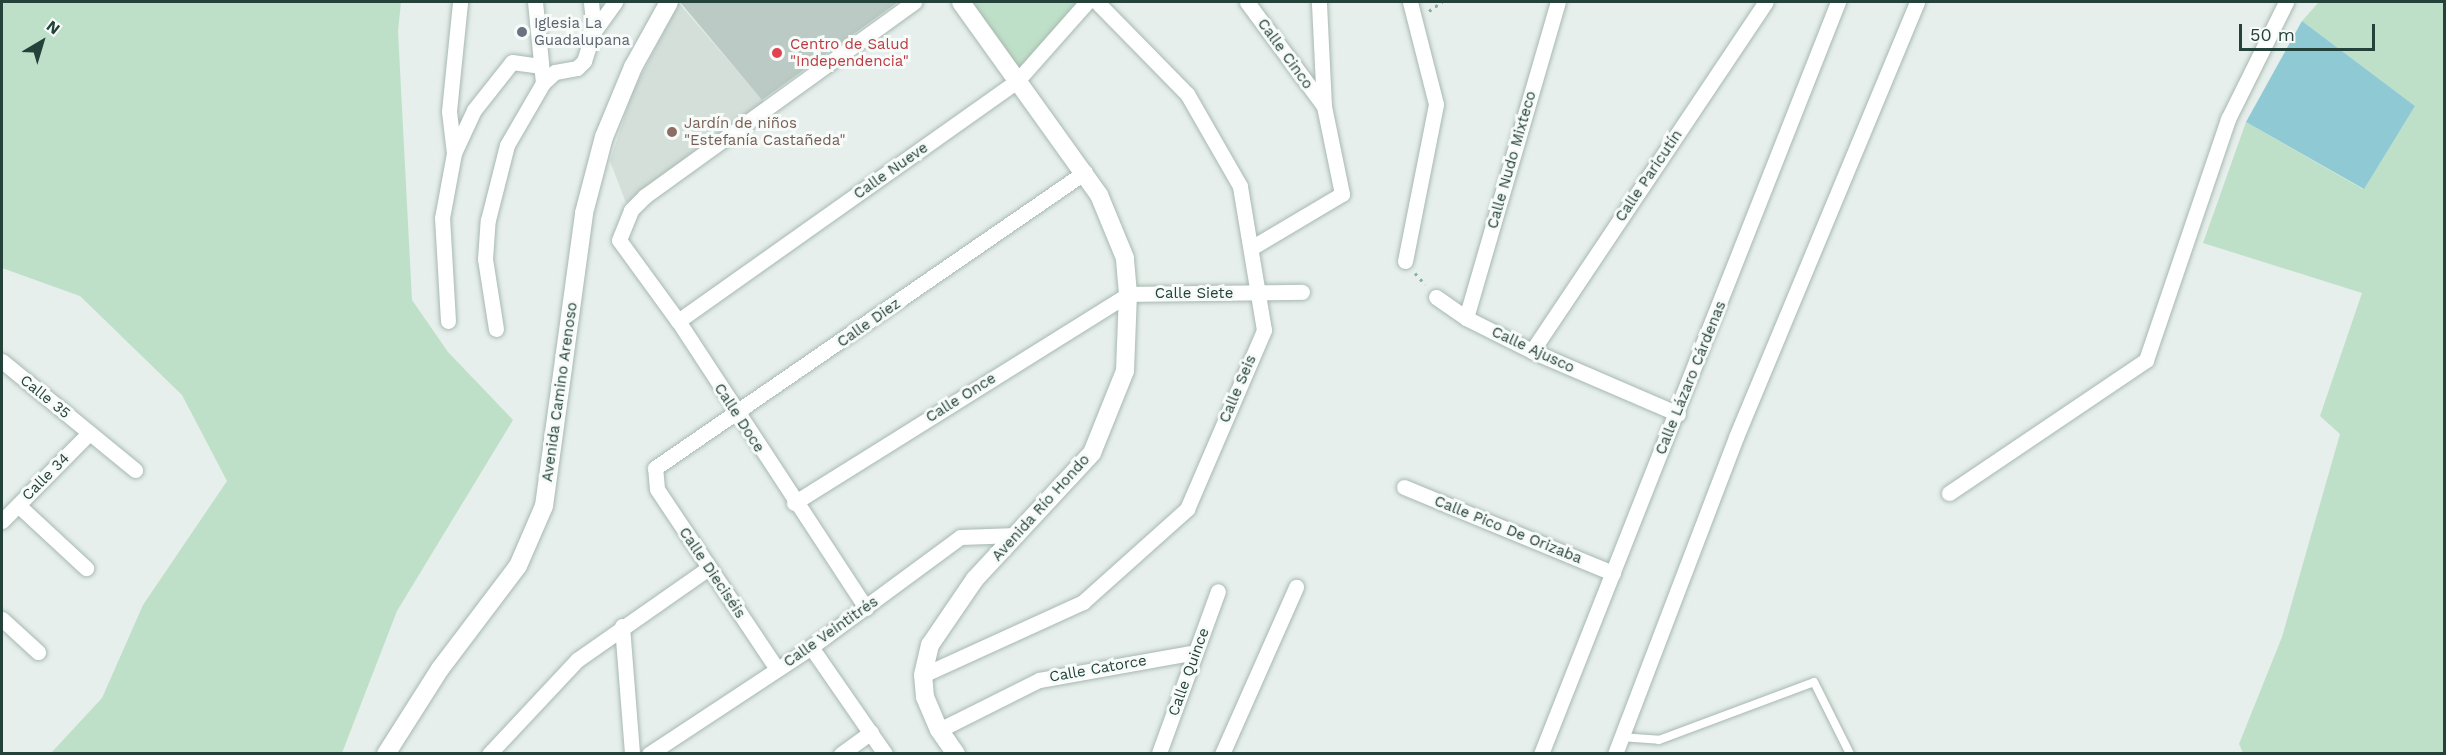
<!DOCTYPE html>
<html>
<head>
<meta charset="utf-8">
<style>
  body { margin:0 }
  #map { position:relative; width:2446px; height:755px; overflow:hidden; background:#e6efeb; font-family:"Work Sans",sans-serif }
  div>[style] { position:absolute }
  .built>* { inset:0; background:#d4dfda }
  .green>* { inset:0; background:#bfe0c8 }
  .water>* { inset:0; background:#8ec9d4 }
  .building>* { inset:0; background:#bbcac4 }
  .path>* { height:3px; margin-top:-1.5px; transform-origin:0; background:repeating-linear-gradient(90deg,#86b3a5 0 3px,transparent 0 7.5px) }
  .roads { filter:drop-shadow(0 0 2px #a8b8b2) drop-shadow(0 0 2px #a8b8b2) }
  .lane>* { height:8px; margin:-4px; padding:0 4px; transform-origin:4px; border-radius:4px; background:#fff }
  .street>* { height:15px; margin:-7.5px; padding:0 7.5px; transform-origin:7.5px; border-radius:7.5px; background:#fff }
  .secondary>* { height:18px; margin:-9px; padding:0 9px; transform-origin:9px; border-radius:9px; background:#fff }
  .dots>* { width:16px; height:16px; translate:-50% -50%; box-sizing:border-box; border:3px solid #f7fbf9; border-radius:50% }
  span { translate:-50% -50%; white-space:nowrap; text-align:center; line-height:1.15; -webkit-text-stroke:6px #f7fbf9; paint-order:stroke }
  .worship-label { font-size:15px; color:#5b616d }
  .left { translate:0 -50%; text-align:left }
  .health-label { font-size:15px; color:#be3a42 }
  .street-label { font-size:15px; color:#24423a }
  .education-label { font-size:15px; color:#785e54 }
  .frame { position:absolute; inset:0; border:3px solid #24423a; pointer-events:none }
  .north { position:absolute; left:12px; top:12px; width:60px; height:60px; -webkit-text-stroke:4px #f7fbf9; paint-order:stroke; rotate:38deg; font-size:16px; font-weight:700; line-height:24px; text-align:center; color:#24423a }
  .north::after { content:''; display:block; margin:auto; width:21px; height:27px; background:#24423a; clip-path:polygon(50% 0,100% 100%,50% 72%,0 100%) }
  .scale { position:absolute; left:2239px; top:24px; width:136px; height:27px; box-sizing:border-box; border:3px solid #24423a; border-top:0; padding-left:8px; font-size:18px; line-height:21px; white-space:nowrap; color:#24423a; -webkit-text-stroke:4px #f7fbf9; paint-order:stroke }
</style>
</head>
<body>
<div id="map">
  <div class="built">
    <div style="clip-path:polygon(679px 3px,764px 102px,626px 203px,610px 161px,633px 91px)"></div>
  </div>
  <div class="green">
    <div style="clip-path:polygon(2px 2px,401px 2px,398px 31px,412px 300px,448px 352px,513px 420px,397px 611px,342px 753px,51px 753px,102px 698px,143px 605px,227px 481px,182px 395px,80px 296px,2px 268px)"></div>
    <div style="clip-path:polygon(969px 2px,1078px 2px,1017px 71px)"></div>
    <div style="clip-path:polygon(2319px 2px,2444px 2px,2444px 753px,2243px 753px,2239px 744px,2282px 637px,2340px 434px,2320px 416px,2362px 293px,2203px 243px,2246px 122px,2363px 189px,2415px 106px,2302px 21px)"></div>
  </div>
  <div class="water">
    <div style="clip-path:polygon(2302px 21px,2415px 106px,2364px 189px,2246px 122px)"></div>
  </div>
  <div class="building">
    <div style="clip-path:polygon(680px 2px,898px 2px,762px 100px)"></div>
  </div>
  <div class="path">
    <div style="left:1429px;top:11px;width:16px;rotate:-35deg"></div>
    <div style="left:1415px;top:273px;width:15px;rotate:48deg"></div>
  </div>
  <div class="roads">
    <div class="lane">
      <div style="left:1620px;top:737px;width:39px;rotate:4deg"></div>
      <div style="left:1659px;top:740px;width:165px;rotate:-20.5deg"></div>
      <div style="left:1814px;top:682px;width:80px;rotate:63.4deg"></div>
    </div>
    <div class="street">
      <div style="left:1247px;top:2px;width:129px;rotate:53.5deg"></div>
      <div style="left:594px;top:31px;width:36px;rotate:-54deg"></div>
      <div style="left:543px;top:83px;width:16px;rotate:-43deg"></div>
      <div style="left:555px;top:72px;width:22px;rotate:-10deg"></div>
      <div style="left:577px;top:68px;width:10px;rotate:-45deg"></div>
      <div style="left:584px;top:61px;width:32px;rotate:-72deg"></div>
      <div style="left:594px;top:31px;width:29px;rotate:-96deg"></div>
      <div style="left:454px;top:153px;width:47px;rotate:-65.1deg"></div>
      <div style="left:474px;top:110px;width:61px;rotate:-51.6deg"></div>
      <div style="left:512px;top:62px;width:28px;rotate:8deg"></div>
      <div style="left:1251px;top:248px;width:106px;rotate:-30.7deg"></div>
      <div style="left:1342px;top:194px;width:90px;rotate:-101.6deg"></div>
      <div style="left:1324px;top:106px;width:104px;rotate:-92.8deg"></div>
      <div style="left:1405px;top:261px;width:160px;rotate:-78.8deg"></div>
      <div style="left:1436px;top:104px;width:105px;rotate:-104.3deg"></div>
      <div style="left:1436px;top:297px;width:37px;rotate:35deg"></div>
      <div style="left:1466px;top:318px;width:74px;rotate:26.6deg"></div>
      <div style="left:1532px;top:351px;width:159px;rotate:23.3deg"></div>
      <div style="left:1466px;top:318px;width:329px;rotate:-73.8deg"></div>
      <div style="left:448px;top:321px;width:103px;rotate:-93.3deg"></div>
      <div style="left:442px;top:218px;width:66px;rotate:-79.5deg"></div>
      <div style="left:454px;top:153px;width:42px;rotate:-96.8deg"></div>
      <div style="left:449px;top:111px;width:110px;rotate:-84.2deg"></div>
      <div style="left:678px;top:321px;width:415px;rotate:-35.3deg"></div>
      <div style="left:1017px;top:81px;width:106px;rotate:-48.5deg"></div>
      <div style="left:496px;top:329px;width:71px;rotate:-98.9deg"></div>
      <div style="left:485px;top:259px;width:39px;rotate:-86deg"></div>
      <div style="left:488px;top:220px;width:77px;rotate:-75.8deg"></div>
      <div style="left:507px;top:145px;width:72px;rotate:-59.9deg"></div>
      <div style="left:543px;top:83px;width:81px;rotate:-95.6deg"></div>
      <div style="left:1532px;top:351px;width:420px;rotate:-56.2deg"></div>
      <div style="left:2px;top:361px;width:172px;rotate:39.3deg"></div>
      <div style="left:1404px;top:487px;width:226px;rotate:22.4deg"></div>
      <div style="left:1949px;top:493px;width:238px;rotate:-34deg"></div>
      <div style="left:2146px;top:360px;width:255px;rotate:-71.2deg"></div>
      <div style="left:2228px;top:119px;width:131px;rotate:-63.6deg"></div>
      <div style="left:794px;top:503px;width:394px;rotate:-32deg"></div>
      <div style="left:1128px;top:294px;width:174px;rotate:-0.7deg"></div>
      <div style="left:18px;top:505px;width:93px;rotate:42.8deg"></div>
      <div style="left:2px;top:521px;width:124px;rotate:-45.3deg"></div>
      <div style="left:866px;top:608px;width:343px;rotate:-123.2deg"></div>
      <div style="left:678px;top:321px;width:100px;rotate:-126.1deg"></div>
      <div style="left:619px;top:240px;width:32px;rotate:-68deg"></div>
      <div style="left:631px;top:210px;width:20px;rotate:-45deg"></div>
      <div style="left:645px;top:196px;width:332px;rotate:-35.8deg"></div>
      <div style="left:2px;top:619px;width:49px;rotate:42.5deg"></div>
      <div style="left:622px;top:626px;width:128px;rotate:85.5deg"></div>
      <div style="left:811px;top:647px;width:130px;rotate:55.3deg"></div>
      <div style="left:777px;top:669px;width:216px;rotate:-123.7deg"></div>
      <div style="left:657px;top:489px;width:21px;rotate:-95deg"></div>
      <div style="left:655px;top:468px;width:522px;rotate:-34.54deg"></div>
      <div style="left:923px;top:675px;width:176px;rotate:-24.5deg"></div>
      <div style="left:1083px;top:602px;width:140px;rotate:-41.8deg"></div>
      <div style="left:1187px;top:509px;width:195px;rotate:-66.7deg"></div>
      <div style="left:1264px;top:330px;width:146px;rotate:-99.5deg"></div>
      <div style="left:1240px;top:186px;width:106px;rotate:-119.9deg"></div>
      <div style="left:1187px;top:94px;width:129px;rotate:-134.4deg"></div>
      <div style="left:939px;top:730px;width:112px;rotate:-26.6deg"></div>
      <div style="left:1039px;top:680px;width:159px;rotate:-10.1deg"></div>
      <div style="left:1159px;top:753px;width:172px;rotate:-70deg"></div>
      <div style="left:489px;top:754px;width:129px;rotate:-46.9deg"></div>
      <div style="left:577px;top:660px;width:159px;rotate:-35deg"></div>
      <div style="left:649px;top:754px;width:194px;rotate:-33.4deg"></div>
      <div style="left:811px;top:647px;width:185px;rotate:-36.4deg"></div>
      <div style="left:960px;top:537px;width:57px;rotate:-2deg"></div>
      <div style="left:841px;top:754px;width:37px;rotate:-36deg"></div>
      <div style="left:1222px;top:754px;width:183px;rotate:-66.1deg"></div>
      <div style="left:1541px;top:754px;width:809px;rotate:-68.45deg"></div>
      <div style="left:1615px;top:754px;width:339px;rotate:-69.1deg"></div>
      <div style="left:1736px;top:437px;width:471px;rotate:-67.4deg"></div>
    </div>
    <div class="secondary">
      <div style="left:386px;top:754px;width:101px;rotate:-57.6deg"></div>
      <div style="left:440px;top:669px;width:129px;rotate:-52.9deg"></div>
      <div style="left:518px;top:566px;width:65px;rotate:-66.6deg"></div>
      <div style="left:544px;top:506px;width:296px;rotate:-82.2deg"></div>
      <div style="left:584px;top:213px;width:79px;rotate:-75.3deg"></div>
      <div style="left:604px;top:137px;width:76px;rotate:-67.5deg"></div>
      <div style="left:633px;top:67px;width:74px;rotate:-61deg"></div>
      <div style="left:956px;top:754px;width:29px;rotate:-125deg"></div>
      <div style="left:939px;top:730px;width:36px;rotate:-113deg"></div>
      <div style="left:925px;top:697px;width:22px;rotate:-95deg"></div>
      <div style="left:923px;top:675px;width:31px;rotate:-77deg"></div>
      <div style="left:930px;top:645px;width:80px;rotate:-55.7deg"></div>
      <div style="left:975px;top:579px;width:172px;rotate:-47.1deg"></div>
      <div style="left:1092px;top:453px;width:88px;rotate:-68.1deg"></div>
      <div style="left:1125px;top:371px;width:77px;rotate:-87.8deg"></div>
      <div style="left:1128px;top:294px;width:36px;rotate:-95deg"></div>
      <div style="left:1125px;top:258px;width:68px;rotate:-112.4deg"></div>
      <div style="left:1099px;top:195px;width:237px;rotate:-125.6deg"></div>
    </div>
  </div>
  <div class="dots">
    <div style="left:522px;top:32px;background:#6b7280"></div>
    <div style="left:777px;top:53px;background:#e0444e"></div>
    <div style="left:672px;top:132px;background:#8d6e63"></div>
  </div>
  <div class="worship-label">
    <span class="left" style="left:534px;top:32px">Iglesia La<br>Guadalupana</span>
  </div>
  <div class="health-label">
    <span class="left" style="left:790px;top:53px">Centro de Salud<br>"Independencia"</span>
  </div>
  <div class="street-label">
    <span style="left:1285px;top:54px;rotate:54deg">Calle Cinco</span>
    <span style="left:1512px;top:160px;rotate:-74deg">Calle Nudo Mixteco</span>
    <span style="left:891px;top:171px;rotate:-35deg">Calle Nueve</span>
    <span style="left:1649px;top:176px;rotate:-56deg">Calle Paricutín</span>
    <span style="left:1194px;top:294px">Calle Siete</span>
    <span style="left:869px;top:323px;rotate:-35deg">Calle Diez</span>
    <span style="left:1533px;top:350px;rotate:25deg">Calle Ajusco</span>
    <span style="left:1691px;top:378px;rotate:-68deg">Calle Lázaro Cárdenas</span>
    <span style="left:1238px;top:389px;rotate:-67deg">Calle Seis</span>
    <span style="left:560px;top:392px;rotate:-82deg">Avenida Camino Arenoso</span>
    <span style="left:45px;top:397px;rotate:39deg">Calle 35</span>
    <span style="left:961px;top:398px;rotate:-32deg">Calle Once</span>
    <span style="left:739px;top:418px;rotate:57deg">Calle Doce</span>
    <span style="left:46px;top:477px;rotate:-45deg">Calle 34</span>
    <span style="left:1041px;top:508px;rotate:-48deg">Avenida Río Hondo</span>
    <span style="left:1508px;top:530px;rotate:22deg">Calle Pico De Orizaba</span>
    <span style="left:712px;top:573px;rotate:56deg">Calle Dieciséis</span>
    <span style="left:831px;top:632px;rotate:-35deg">Calle Veintitrés</span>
    <span style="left:1098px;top:669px;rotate:-10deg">Calle Catorce</span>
    <span style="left:1189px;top:672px;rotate:-70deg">Calle Quince</span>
  </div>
  <div class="education-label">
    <span class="left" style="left:684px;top:132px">Jardín de niños<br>"Estefanía Castañeda"</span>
  </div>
  <div class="frame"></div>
  <div class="north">N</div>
  <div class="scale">50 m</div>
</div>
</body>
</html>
